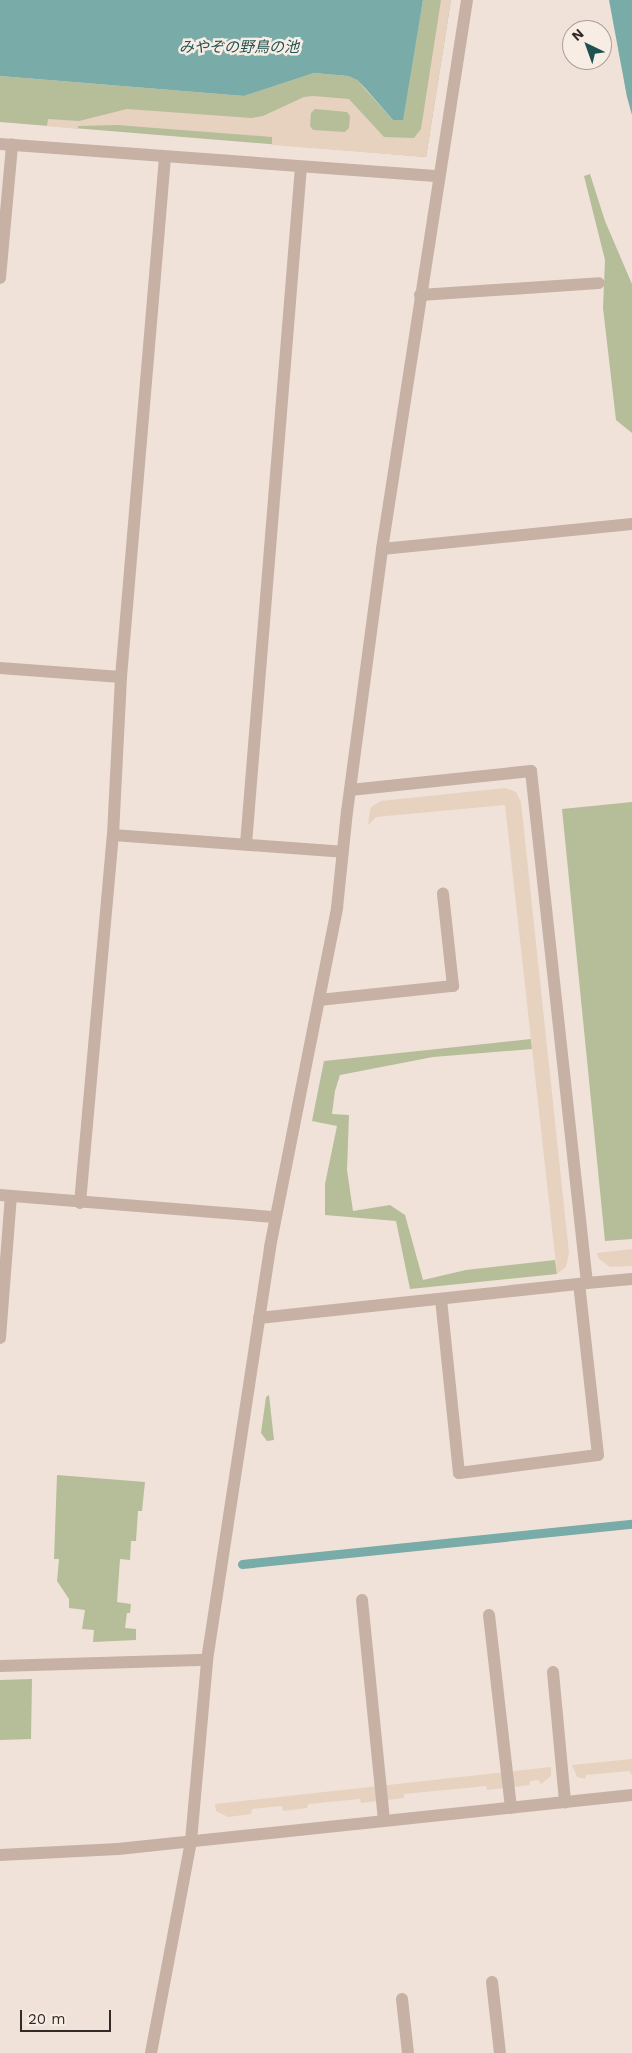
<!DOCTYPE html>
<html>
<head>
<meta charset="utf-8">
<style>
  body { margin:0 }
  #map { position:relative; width:632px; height:2053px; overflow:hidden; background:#f0e2d8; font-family:"Work Sans","Noto Sans JP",sans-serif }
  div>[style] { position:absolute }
  .green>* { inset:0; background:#b5be99 }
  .plaza>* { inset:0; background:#e7d2c0 }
  .water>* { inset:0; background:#79aba9 }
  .stream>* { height:9px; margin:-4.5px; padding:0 4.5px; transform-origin:4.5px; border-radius:4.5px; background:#79aba9 }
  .service>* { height:12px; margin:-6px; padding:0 6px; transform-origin:6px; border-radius:6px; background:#c7b1a5 }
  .minor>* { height:12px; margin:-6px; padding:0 6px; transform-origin:6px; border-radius:6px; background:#c7b1a5 }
  .tertiary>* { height:12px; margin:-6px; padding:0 6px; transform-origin:6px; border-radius:6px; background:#c7b1a5 }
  span { translate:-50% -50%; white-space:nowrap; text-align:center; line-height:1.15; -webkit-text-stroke:5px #f8ede4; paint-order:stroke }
  .water-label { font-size:15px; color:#1e5251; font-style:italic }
  .north { position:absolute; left:562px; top:20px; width:50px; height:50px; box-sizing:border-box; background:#f8ede4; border:1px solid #a99f98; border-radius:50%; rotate:318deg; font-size:14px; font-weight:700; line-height:20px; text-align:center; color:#332926 }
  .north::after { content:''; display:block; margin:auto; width:18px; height:22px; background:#1e5251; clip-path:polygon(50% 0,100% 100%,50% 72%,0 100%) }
  .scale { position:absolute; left:20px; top:2010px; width:91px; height:22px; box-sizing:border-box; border:2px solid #332926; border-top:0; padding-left:6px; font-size:15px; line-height:18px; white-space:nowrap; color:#332926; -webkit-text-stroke:4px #f8ede4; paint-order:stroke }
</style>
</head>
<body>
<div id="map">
  <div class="green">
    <div style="clip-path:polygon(423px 0,451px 0,426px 157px,0 122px,0 76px,244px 96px,314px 73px,348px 76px,357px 80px,393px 120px,402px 120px)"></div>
    <div style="clip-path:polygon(590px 174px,605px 221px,632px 284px,632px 433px,616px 420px,603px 308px,605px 260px,584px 176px)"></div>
    <div style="clip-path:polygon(632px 802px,632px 1239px,605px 1241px,562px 809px)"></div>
    <div style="clip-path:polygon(531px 1039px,532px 1049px,433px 1057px,340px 1075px,335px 1091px,332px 1114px,349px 1115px,347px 1170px,353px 1211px,390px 1205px,405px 1215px,423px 1280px,466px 1270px,555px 1260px,557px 1274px,410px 1289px,396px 1221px,325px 1215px,325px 1184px,337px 1126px,312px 1121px,324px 1061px)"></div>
    <div style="clip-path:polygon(269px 1395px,274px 1440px,267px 1441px,261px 1433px,266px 1397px)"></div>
    <div style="clip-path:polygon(57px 1475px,145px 1482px,142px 1511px,138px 1511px,136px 1541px,131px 1541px,130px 1560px,120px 1559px,117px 1602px,131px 1604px,130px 1613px,127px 1613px,125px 1628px,136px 1629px,136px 1640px,93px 1642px,94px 1630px,82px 1629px,85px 1610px,69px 1608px,69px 1599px,57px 1581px,59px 1559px,54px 1559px)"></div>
    <div style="clip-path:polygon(32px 1679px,31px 1739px,0 1740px,0 1680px)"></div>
  </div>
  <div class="plaza">
    <div style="clip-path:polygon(evenodd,441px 0,451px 0,426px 157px,272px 145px,272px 137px,117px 125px,78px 126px,78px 129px,47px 126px,48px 119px,79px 121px,127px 109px,251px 118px,263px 116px,304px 97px,313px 96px,349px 99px,384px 137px,414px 138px,421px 129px,441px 0,315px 109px,347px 112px,350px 116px,349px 128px,345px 132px,313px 130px,310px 126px,311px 113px,315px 109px)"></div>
    <div style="clip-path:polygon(505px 788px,516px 792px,521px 802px,569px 1253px,566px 1267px,557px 1274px,505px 805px,376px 817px,368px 825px,370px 810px,372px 806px,381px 801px)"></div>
    <div style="clip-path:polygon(632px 1249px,632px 1266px,610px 1267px,599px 1259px,597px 1253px)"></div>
    <div style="clip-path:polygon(632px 1759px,632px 1775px,629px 1771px,586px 1775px,585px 1779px,577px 1777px,572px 1765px)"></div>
    <div style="clip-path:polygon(551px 1767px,551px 1776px,541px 1784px,538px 1780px,530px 1781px,530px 1785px,487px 1790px,486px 1786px,404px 1794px,404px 1798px,361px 1803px,360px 1799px,308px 1804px,307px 1808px,283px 1811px,282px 1806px,252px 1809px,251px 1814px,228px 1817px,216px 1811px,215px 1804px)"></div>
  </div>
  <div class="water">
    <div style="clip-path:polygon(0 0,423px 0,403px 120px,393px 120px,365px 88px,357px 80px,348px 76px,314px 73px,244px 96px,0 76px)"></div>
    <div style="clip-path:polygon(609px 0,632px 0,632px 115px,627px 97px)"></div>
  </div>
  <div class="stream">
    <div style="left:242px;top:1564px;width:392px;rotate:-5.9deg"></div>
  </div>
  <div class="service">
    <div style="left:382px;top:549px;width:251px;rotate:-5.7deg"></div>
    <div style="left:362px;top:1600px;width:222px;rotate:84.3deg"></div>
    <div style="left:553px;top:1672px;width:131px;rotate:84.7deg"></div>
    <div style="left:492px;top:1982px;width:71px;rotate:83.6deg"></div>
    <div style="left:402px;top:1999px;width:54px;rotate:83.7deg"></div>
  </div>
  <div class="minor">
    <div style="left:0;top:144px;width:440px;rotate:4.2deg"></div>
    <div style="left:0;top:278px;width:134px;rotate:-84.8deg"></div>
    <div style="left:420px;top:295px;width:179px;rotate:-3.8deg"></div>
    <div style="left:0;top:668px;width:121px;rotate:4.3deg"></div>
    <div style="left:350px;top:790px;width:182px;rotate:-6deg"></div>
    <div style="left:531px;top:771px;width:515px;rotate:83.76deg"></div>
    <div style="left:587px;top:1283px;width:45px;rotate:-5.1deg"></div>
    <div style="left:113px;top:835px;width:230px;rotate:4.2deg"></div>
    <div style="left:246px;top:844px;width:679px;rotate:-85.36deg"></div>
    <div style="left:319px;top:1000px;width:135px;rotate:-6deg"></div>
    <div style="left:453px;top:986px;width:93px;rotate:-96.2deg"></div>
    <div style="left:0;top:1195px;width:276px;rotate:4.6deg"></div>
    <div style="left:80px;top:1203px;width:369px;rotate:-84.9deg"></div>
    <div style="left:113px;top:835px;width:158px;rotate:-87.1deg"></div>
    <div style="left:121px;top:677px;width:522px;rotate:-85.16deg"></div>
    <div style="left:441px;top:1299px;width:175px;rotate:84.1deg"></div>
    <div style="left:459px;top:1473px;width:140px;rotate:-7.4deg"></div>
    <div style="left:598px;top:1455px;width:172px;rotate:-96.3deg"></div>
    <div style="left:259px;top:1318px;width:330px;rotate:-6.1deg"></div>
    <div style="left:0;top:1338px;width:142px;rotate:-85.6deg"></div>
    <div style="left:489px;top:1615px;width:194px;rotate:83.5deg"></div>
    <div style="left:0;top:1666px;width:207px;rotate:-1.7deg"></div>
  </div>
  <div class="tertiary">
    <div style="left:0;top:1855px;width:118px;rotate:-2.9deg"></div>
    <div style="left:118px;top:1849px;width:517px;rotate:-6deg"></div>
    <div style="left:151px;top:2053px;width:216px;rotate:-79.3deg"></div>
    <div style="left:191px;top:1841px;width:182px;rotate:-84.9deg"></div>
    <div style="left:207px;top:1660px;width:418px;rotate:-81.3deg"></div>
    <div style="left:270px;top:1247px;width:346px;rotate:-78.8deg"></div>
    <div style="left:337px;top:908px;width:97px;rotate:-84.1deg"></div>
    <div style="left:347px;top:812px;width:265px;rotate:-82.4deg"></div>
    <div style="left:382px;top:549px;width:556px;rotate:-81.2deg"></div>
  </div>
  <div class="water-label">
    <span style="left:239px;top:48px">みやぞの野鳥の池</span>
  </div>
  <div class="north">N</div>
  <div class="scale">20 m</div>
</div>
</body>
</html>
